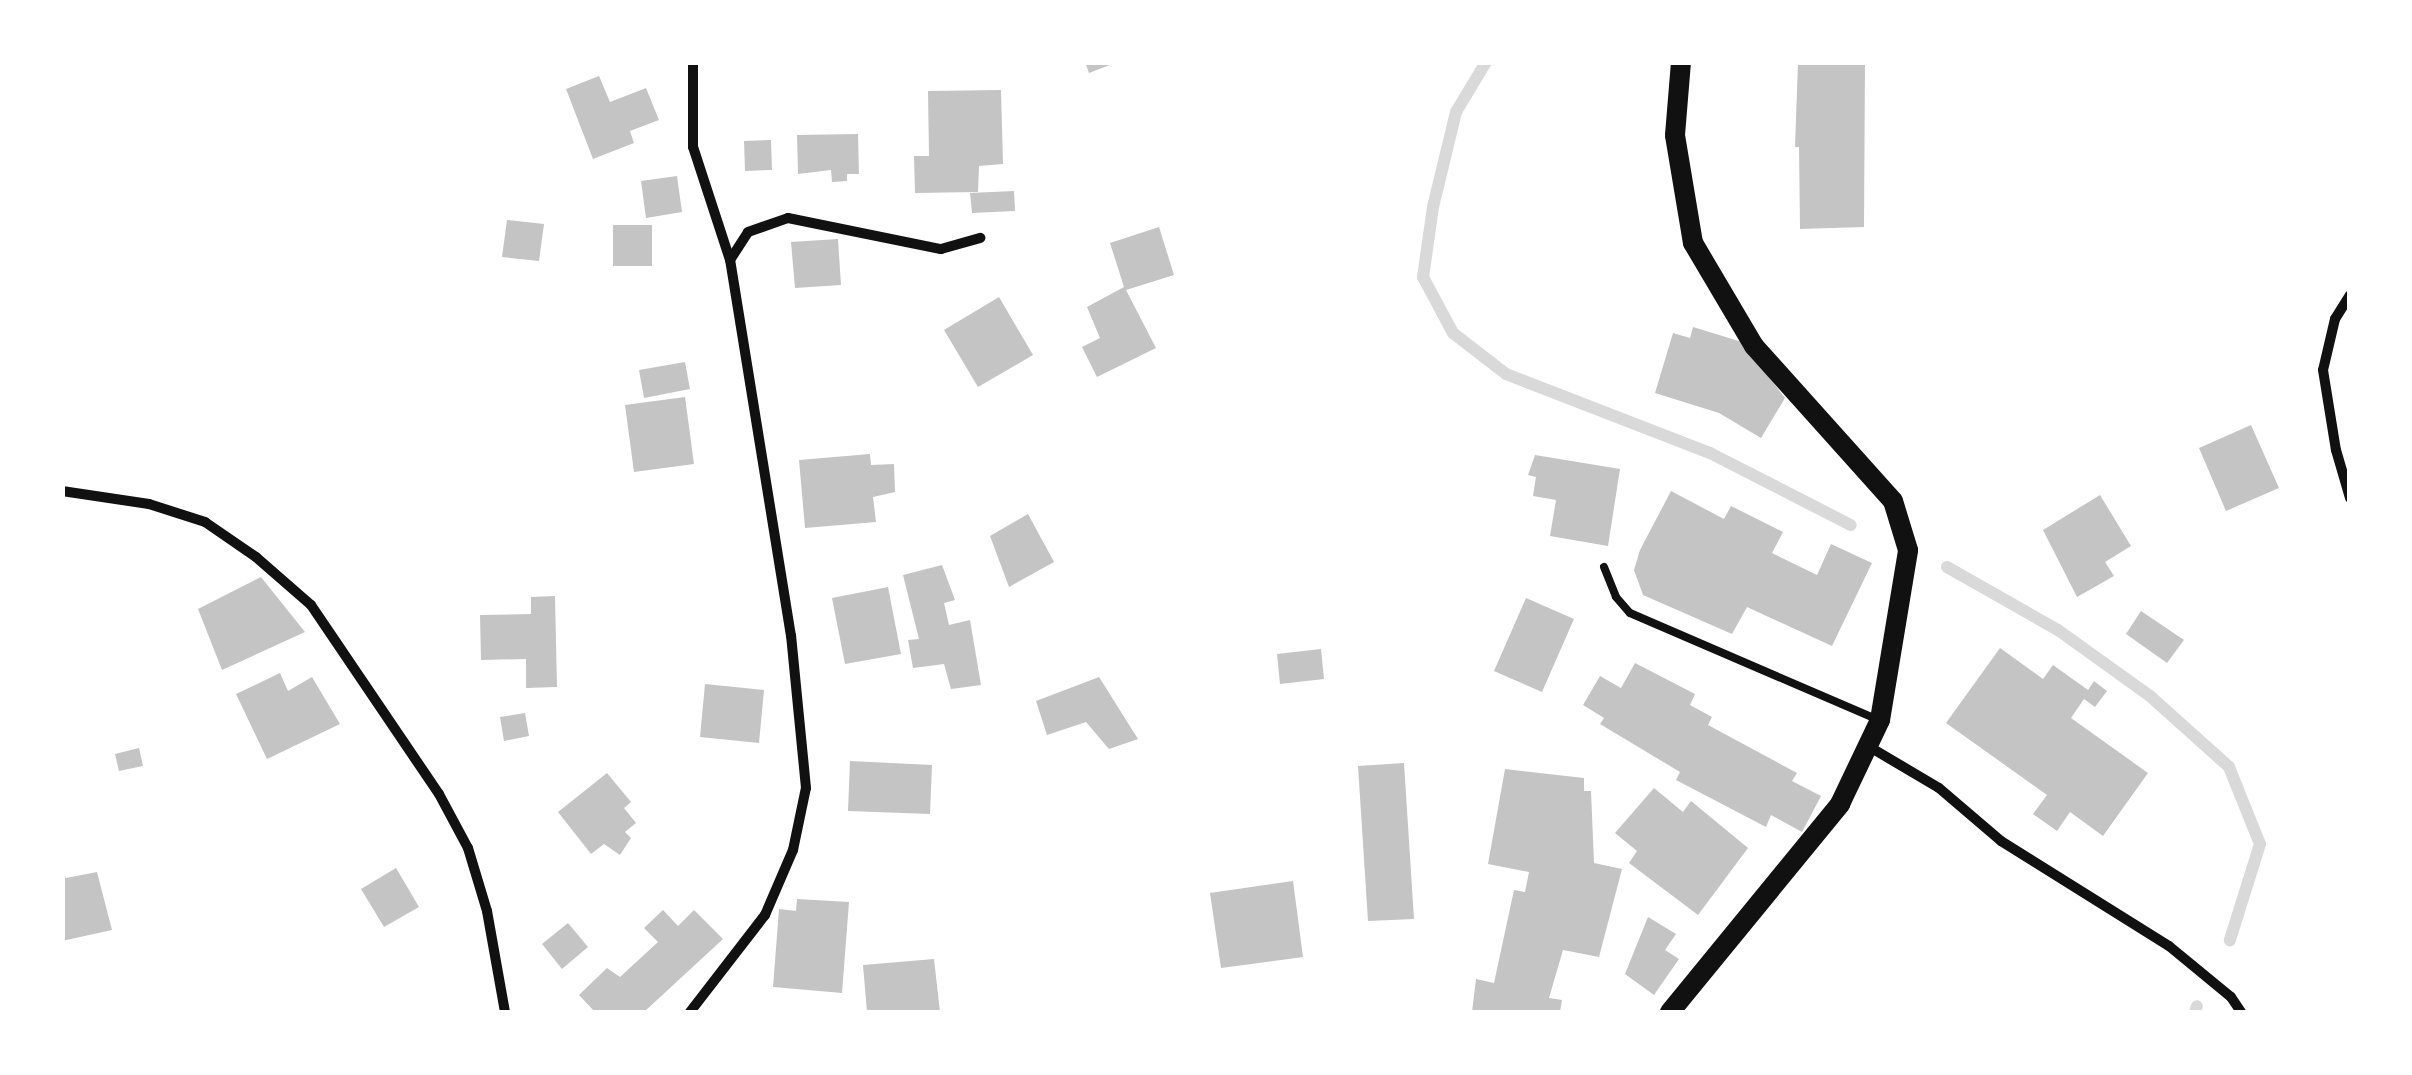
<!DOCTYPE html>
<html>
<head>
<meta charset="utf-8">
<style>
  body { margin:0 }
  #map { position:relative; width:2412px; height:1075px; overflow:hidden; background:#fff; font-family:Rubik,sans-serif }
  div>[style] { position:absolute }
  .stream>* { height:12px; margin:-6px; padding:0 6px; transform-origin:6px; border-radius:6px; background:#d9d9d9 }
  .building>* { inset:0; background:#c4c4c4 }
  .service>* { height:8px; margin:-4px; padding:0 4px; transform-origin:4px; border-radius:4px; background:#111 }
  .minor>* { height:10px; margin:-5px; padding:0 5px; transform-origin:5px; border-radius:5px; background:#111 }
  .secondary>* { height:20px; margin:-10px; padding:0 10px; transform-origin:10px; border-radius:10px; background:#111 }
  span { translate:-50% -50%; white-space:nowrap; text-align:center; line-height:1.15; -webkit-text-stroke:10px #fff; paint-order:stroke }
  .frame { position:absolute; inset:0; border:65px solid #fff; pointer-events:none }
</style>
</head>
<body>
<div id="map">
  <div class="stream">
    <div style="left:1486px;top:62px;width:58px;rotate:121deg"></div>
    <div style="left:1456px;top:112px;width:98px;rotate:103.6deg"></div>
    <div style="left:1433px;top:207px;width:71px;rotate:98.1deg"></div>
    <div style="left:1423px;top:277px;width:64px;rotate:61.8deg"></div>
    <div style="left:1453px;top:333px;width:67px;rotate:37.7deg"></div>
    <div style="left:1506px;top:374px;width:219px;rotate:21.2deg"></div>
    <div style="left:1710px;top:453px;width:158px;rotate:27.1deg"></div>
    <div style="left:1947px;top:567px;width:128px;rotate:29.6deg"></div>
    <div style="left:2058px;top:630px;width:113px;rotate:35.7deg"></div>
    <div style="left:2150px;top:696px;width:106px;rotate:41.9deg"></div>
    <div style="left:2229px;top:767px;width:83px;rotate:68.1deg"></div>
    <div style="left:2260px;top:844px;width:101px;rotate:107.4deg"></div>
    <div style="left:2195px;top:1012px;width:6px;rotate:-72deg"></div>
  </div>
  <div class="building">
    <div style="clip-path:polygon(1085px 62px,1115px 62px,1115px 63px,1089px 73px)"></div>
    <div style="clip-path:polygon(1798px 62px,1865px 63px,1864px 227px,1800px 229px,1799px 147px,1795px 147px)"></div>
    <div style="clip-path:polygon(599px 76px,610px 102px,646px 88px,659px 120px,630px 131px,634px 143px,593px 159px,566px 89px)"></div>
    <div style="clip-path:polygon(1001px 90px,1003px 164px,979px 166px,978px 192px,915px 193px,914px 156px,929px 156px,928px 91px)"></div>
    <div style="clip-path:polygon(858px 134px,859px 174px,847px 174px,847px 181px,832px 182px,831px 170px,798px 174px,797px 135px)"></div>
    <div style="clip-path:polygon(771px 140px,772px 170px,745px 171px,744px 141px)"></div>
    <div style="clip-path:polygon(677px 176px,682px 212px,646px 218px,641px 181px)"></div>
    <div style="clip-path:polygon(1014px 191px,1015px 211px,972px 213px,970px 193px)"></div>
    <div style="clip-path:polygon(507px 220px,544px 224px,539px 261px,502px 257px)"></div>
    <div style="clip-path:polygon(613px 225px,652px 225px,652px 266px,613px 266px)"></div>
    <div style="clip-path:polygon(1159px 227px,1174px 275px,1126px 290px,1156px 348px,1097px 377px,1082px 347px,1100px 338px,1087px 307px,1124px 287px,1110px 243px)"></div>
    <div style="clip-path:polygon(838px 239px,841px 285px,795px 288px,791px 242px)"></div>
    <div style="clip-path:polygon(999px 297px,1033px 355px,978px 387px,944px 330px)"></div>
    <div style="clip-path:polygon(1693px 327px,1742px 342px,1785px 398px,1761px 438px,1719px 413px,1655px 393px,1673px 333px,1690px 338px)"></div>
    <div style="clip-path:polygon(685px 362px,690px 389px,644px 398px,639px 370px)"></div>
    <div style="clip-path:polygon(685px 397px,694px 464px,634px 472px,625px 405px)"></div>
    <div style="clip-path:polygon(2251px 425px,2279px 488px,2226px 511px,2199px 448px)"></div>
    <div style="clip-path:polygon(870px 454px,871px 465px,894px 464px,895px 492px,873px 497px,876px 522px,805px 528px,799px 460px)"></div>
    <div style="clip-path:polygon(1535px 455px,1620px 469px,1608px 546px,1550px 536px,1556px 500px,1533px 496px,1536px 477px,1528px 475px)"></div>
    <div style="clip-path:polygon(1671px 491px,1724px 519px,1731px 506px,1783px 532px,1772px 553px,1817px 575px,1831px 544px,1872px 563px,1832px 646px,1747px 607px,1732px 634px,1643px 595px,1634px 570px,1640px 550px)"></div>
    <div style="clip-path:polygon(2100px 495px,2131px 546px,2105px 562px,2114px 576px,2077px 597px,2043px 530px)"></div>
    <div style="clip-path:polygon(1028px 514px,1054px 562px,1009px 587px,990px 536px)"></div>
    <div style="clip-path:polygon(942px 565px,955px 600px,944px 603px,949px 625px,970px 620px,981px 685px,951px 689px,944px 664px,913px 668px,908px 640px,919px 639px,903px 575px)"></div>
    <div style="clip-path:polygon(261px 577px,305px 632px,222px 670px,198px 609px)"></div>
    <div style="clip-path:polygon(888px 587px,901px 654px,845px 664px,832px 598px)"></div>
    <div style="clip-path:polygon(555px 596px,557px 687px,526px 688px,526px 659px,481px 660px,480px 615px,531px 614px,531px 597px)"></div>
    <div style="clip-path:polygon(1526px 598px,1574px 619px,1542px 692px,1494px 671px)"></div>
    <div style="clip-path:polygon(2141px 611px,2184px 640px,2167px 663px,2126px 634px)"></div>
    <div style="clip-path:polygon(2000px 648px,2043px 679px,2053px 665px,2088px 690px,2094px 681px,2107px 691px,2095px 707px,2084px 699px,2071px 718px,2148px 773px,2103px 836px,2070px 812px,2057px 831px,2033px 814px,2047px 795px,1946px 723px)"></div>
    <div style="clip-path:polygon(1321px 649px,1324px 679px,1280px 684px,1277px 654px)"></div>
    <div style="clip-path:polygon(1635px 663px,1695px 694px,1690px 705px,1712px 717px,1708px 725px,1797px 773px,1792px 781px,1821px 796px,1802px 832px,1771px 815px,1766px 827px,1676px 780px,1680px 772px,1600px 724px,1604px 718px,1583px 705px,1600px 676px,1621px 688px)"></div>
    <div style="clip-path:polygon(280px 673px,288px 691px,312px 677px,340px 724px,267px 759px,236px 694px)"></div>
    <div style="clip-path:polygon(1099px 677px,1138px 739px,1109px 749px,1086px 722px,1047px 735px,1036px 701px)"></div>
    <div style="clip-path:polygon(705px 684px,764px 690px,759px 743px,700px 737px)"></div>
    <div style="clip-path:polygon(525px 713px,529px 736px,504px 741px,500px 717px)"></div>
    <div style="clip-path:polygon(139px 748px,143px 766px,119px 771px,115px 754px)"></div>
    <div style="clip-path:polygon(850px 761px,932px 765px,930px 814px,848px 811px)"></div>
    <div style="clip-path:polygon(1404px 763px,1414px 919px,1368px 921px,1358px 766px)"></div>
    <div style="clip-path:polygon(1505px 769px,1584px 778px,1584px 791px,1591px 791px,1594px 863px,1622px 869px,1599px 957px,1563px 950px,1549px 998px,1562px 1000px,1560px 1012px,1472px 1012px,1476px 979px,1494px 983px,1514px 890px,1525px 892px,1529px 872px,1488px 864px)"></div>
    <div style="clip-path:polygon(607px 773px,631px 802px,624px 808px,636px 823px,625px 832px,631px 838px,620px 855px,604px 844px,591px 854px,558px 812px)"></div>
    <div style="clip-path:polygon(1654px 788px,1683px 812px,1691px 801px,1748px 848px,1698px 915px,1629px 863px,1637px 851px,1615px 833px)"></div>
    <div style="clip-path:polygon(396px 868px,419px 907px,384px 927px,361px 889px)"></div>
    <div style="clip-path:polygon(62px 869px,66px 878px,97px 872px,112px 930px,62px 941px)"></div>
    <div style="clip-path:polygon(1293px 881px,1303px 957px,1221px 968px,1210px 893px)"></div>
    <div style="clip-path:polygon(797px 899px,849px 902px,842px 993px,773px 987px,779px 909px,796px 911px)"></div>
    <div style="clip-path:polygon(663px 910px,678px 926px,694px 910px,723px 939px,644px 1012px,595px 1012px,579px 995px,607px 968px,620px 977px,658px 942px,644px 928px)"></div>
    <div style="clip-path:polygon(1648px 917px,1676px 934px,1665px 950px,1679px 959px,1654px 995px,1625px 974px)"></div>
    <div style="clip-path:polygon(568px 923px,588px 947px,562px 969px,542px 944px)"></div>
    <div style="clip-path:polygon(934px 959px,940px 1012px,867px 1012px,863px 965px)"></div>
  </div>
  <div class="service">
    <div style="left:1604px;top:567px;width:32px;rotate:68deg"></div>
    <div style="left:1616px;top:597px;width:21px;rotate:49deg"></div>
    <div style="left:1630px;top:613px;width:271px;rotate:23.3deg"></div>
  </div>
  <div class="minor">
    <div style="left:730px;top:260px;width:33px;rotate:-57deg"></div>
    <div style="left:748px;top:232px;width:42px;rotate:-19.3deg"></div>
    <div style="left:788px;top:218px;width:156px;rotate:11.5deg"></div>
    <div style="left:941px;top:249px;width:41px;rotate:-15.8deg"></div>
    <div style="left:2350px;top:295px;width:28px;rotate:122deg"></div>
    <div style="left:2335px;top:319px;width:52px;rotate:103.2deg"></div>
    <div style="left:2323px;top:370px;width:81px;rotate:80.8deg"></div>
    <div style="left:2336px;top:450px;width:50px;rotate:73.7deg"></div>
    <div style="left:62px;top:491px;width:88px;rotate:8.5deg"></div>
    <div style="left:149px;top:504px;width:59px;rotate:17.8deg"></div>
    <div style="left:205px;top:522px;width:62px;rotate:34.5deg"></div>
    <div style="left:256px;top:557px;width:73px;rotate:41.1deg"></div>
    <div style="left:311px;top:605px;width:228px;rotate:55.9deg"></div>
    <div style="left:439px;top:794px;width:61px;rotate:61.8deg"></div>
    <div style="left:468px;top:848px;width:66px;rotate:73.2deg"></div>
    <div style="left:487px;top:911px;width:103px;rotate:79.9deg"></div>
    <div style="left:1868px;top:746px;width:82px;rotate:30.6deg"></div>
    <div style="left:1939px;top:788px;width:82px;rotate:40.5deg"></div>
    <div style="left:2001px;top:841px;width:198px;rotate:32deg"></div>
    <div style="left:2169px;top:946px;width:80px;rotate:39.4deg"></div>
    <div style="left:2231px;top:997px;width:18px;rotate:56deg"></div>
    <div style="left:690px;top:1012px;width:123px;rotate:-52.3deg"></div>
    <div style="left:765px;top:915px;width:71px;rotate:-66.7deg"></div>
    <div style="left:793px;top:850px;width:63px;rotate:-78.2deg"></div>
    <div style="left:806px;top:788px;width:153px;rotate:-95.6deg"></div>
    <div style="left:791px;top:636px;width:381px;rotate:-99.2deg"></div>
    <div style="left:730px;top:260px;width:119px;rotate:-108.1deg"></div>
    <div style="left:693px;top:147px;width:85px;rotate:-90deg"></div>
  </div>
  <div class="secondary">
    <div style="left:1670px;top:1012px;width:269px;rotate:-50.7deg"></div>
    <div style="left:1840px;top:804px;width:93px;rotate:-64.5deg"></div>
    <div style="left:1880px;top:720px;width:172px;rotate:-80.6deg"></div>
    <div style="left:1908px;top:550px;width:51px;rotate:-107deg"></div>
    <div style="left:1893px;top:501px;width:208px;rotate:-131.9deg"></div>
    <div style="left:1754px;top:346px;width:120px;rotate:-120.6deg"></div>
    <div style="left:1693px;top:243px;width:109px;rotate:-99.5deg"></div>
    <div style="left:1675px;top:135px;width:73px;rotate:-85.3deg"></div>
  </div>
  <div class="frame"></div>
</div>
</body>
</html>
